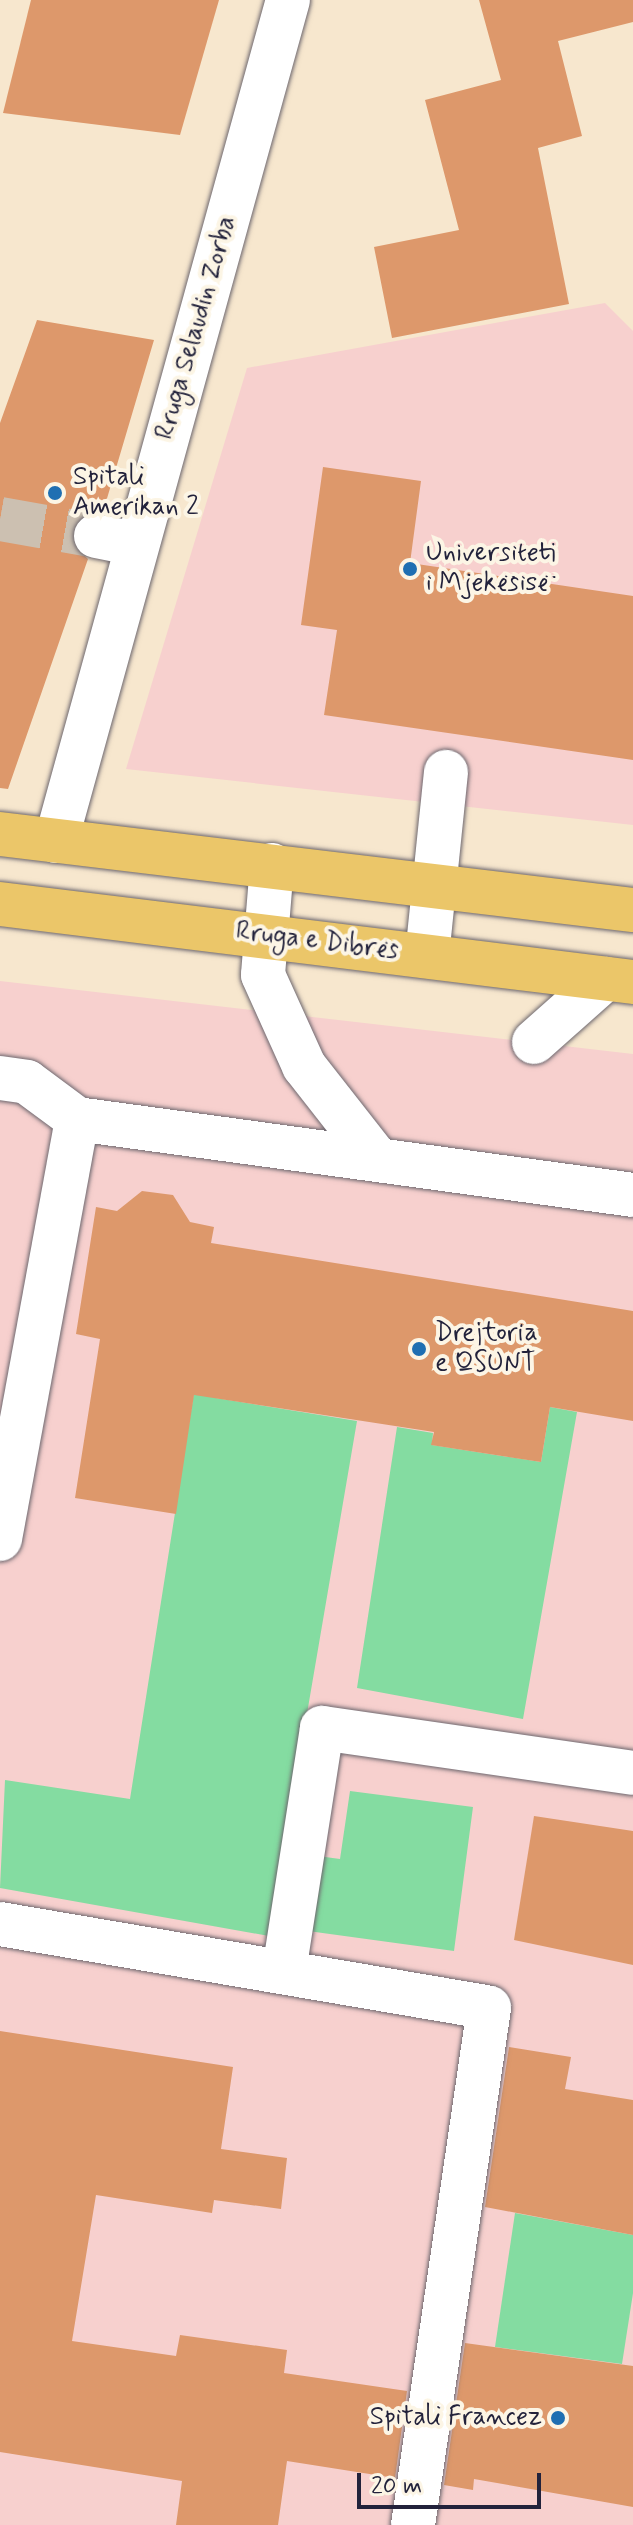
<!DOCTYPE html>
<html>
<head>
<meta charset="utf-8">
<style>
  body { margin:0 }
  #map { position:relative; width:633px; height:2525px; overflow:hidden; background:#f7e7ce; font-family:Mynerve,sans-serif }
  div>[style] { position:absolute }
  .built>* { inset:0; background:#f7d0ce }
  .green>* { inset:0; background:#84dca1 }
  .building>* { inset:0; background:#dd986b }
  .minor-tunnel>* { height:44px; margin-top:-22px; transform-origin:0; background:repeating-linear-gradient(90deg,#ccc0b1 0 44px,transparent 0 66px) }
  .roads { filter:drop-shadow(0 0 2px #6d676e) drop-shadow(0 0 2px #6d676e) }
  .minor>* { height:44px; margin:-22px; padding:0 22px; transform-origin:22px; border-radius:22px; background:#fff }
  .major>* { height:44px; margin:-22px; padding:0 22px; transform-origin:22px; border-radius:22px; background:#ebc669 }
  .dots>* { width:22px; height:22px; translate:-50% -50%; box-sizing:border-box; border:4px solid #fcf5e5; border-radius:50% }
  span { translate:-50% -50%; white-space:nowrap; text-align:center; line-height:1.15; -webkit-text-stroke:8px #fcf5e5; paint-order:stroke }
  .street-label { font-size:26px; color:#22223b }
  .poi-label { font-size:26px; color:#22223b }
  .left { translate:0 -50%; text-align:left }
  .right { translate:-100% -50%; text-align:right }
  .scale { position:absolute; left:357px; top:2473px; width:184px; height:36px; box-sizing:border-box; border:4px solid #22223b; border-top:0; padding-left:10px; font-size:24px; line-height:28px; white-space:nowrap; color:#22223b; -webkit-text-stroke:6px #fcf5e5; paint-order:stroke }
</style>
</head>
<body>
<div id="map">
  <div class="built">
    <div style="clip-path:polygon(605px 303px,633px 331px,633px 825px,126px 769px,247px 368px)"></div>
    <div style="clip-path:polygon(0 981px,633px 1054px,633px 2525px,0 2525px)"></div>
  </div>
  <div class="green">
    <div style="clip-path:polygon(200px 1354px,216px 1398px,357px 1421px,269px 1936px,0 1888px,5px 1780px,130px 1799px)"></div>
    <div style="clip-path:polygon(550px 1407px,577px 1412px,523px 1719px,357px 1688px,397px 1427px,433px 1433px,432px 1445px,541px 1462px)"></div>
    <div style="clip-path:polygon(350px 1791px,473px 1807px,454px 1951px,308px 1931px,318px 1856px,340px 1859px)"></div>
    <div style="clip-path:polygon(515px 2213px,633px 2235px,633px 2293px,622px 2364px,495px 2347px)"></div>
  </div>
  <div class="building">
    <div style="clip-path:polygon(31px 0,219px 0,180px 135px,3px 113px)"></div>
    <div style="clip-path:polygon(479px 0,633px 0,633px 22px,558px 41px,582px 136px,538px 148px,569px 304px,392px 338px,374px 247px,459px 230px,425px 100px,501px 80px)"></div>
    <div style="clip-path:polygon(37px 320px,154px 340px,103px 512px,87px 513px,72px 530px,73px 545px,88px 559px,8px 789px,0 788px,0 423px)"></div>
    <div style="clip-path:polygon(323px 467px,421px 481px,410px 563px,633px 596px,633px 760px,324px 715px,337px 630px,301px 625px)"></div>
    <div style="clip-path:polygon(142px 1191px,173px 1195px,190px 1222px,214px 1227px,211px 1243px,633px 1311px,633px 1421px,550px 1407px,541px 1462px,431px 1445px,434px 1432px,194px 1395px,176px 1514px,75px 1498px,100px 1339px,76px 1334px,96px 1207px,117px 1211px)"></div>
    <div style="clip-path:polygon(534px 1816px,633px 1831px,633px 1965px,514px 1940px)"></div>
    <div style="clip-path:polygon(0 2031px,233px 2067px,221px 2149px,287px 2158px,281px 2209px,214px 2200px,212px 2213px,96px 2195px,72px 2341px,176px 2356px,180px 2335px,287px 2350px,284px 2373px,407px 2391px,395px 2478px,287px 2461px,278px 2525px,176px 2525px,182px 2481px,0 2452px)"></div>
    <div style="clip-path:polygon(509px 2047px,571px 2057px,565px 2089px,633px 2100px,633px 2235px,485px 2207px)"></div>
    <div style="clip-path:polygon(465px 2343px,633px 2366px,633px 2507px,474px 2479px,473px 2490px,444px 2485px)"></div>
  </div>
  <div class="minor-tunnel">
    <div style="left:0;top:519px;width:97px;rotate:10deg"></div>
  </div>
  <div class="roads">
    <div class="minor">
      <div style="left:96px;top:536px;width:41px;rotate:11.3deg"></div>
      <div style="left:56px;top:841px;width:872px;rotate:-74.58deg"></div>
      <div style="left:272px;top:865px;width:110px;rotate:94.7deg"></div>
      <div style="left:263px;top:975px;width:100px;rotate:65.7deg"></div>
      <div style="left:304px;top:1066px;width:118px;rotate:51.9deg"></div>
      <div style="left:427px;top:956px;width:185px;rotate:-84.1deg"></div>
      <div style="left:534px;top:1042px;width:95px;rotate:-41.6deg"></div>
      <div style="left:0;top:1078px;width:27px;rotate:8deg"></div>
      <div style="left:27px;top:1082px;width:62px;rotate:36.5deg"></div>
      <div style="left:77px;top:1119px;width:561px;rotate:7.78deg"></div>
      <div style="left:0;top:1539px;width:427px;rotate:-79.6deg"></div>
      <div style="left:0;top:1924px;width:496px;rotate:9.7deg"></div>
      <div style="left:489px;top:2008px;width:523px;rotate:98.36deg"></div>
      <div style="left:284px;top:1971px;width:246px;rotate:-81.1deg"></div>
      <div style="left:322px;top:1728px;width:314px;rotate:8.2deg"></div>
    </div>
    <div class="major">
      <div style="left:0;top:834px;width:638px;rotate:6.85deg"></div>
      <div style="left:0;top:904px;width:638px;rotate:7.02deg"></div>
    </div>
  </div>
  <div class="dots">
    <div style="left:55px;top:493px;background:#1f6fb2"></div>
    <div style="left:410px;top:569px;background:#1f6fb2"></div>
    <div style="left:419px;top:1349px;background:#1f6fb2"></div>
    <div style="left:558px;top:2418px;background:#1f6fb2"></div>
  </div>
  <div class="street-label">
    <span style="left:197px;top:328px;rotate:-74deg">Rruga Selaudin Zorba</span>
    <span style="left:317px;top:942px;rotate:7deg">Rruga e Dibrës</span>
  </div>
  <div class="poi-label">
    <span class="left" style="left:73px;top:493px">Spitali<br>Amerikan 2</span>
    <span class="left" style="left:426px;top:569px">Universiteti<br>i Mjekësisë</span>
    <span class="left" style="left:435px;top:1349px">Drejtoria<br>e QSUNT</span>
    <span class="right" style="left:542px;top:2418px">Spitali Francez</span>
  </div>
  <div class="scale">20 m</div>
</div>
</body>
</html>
